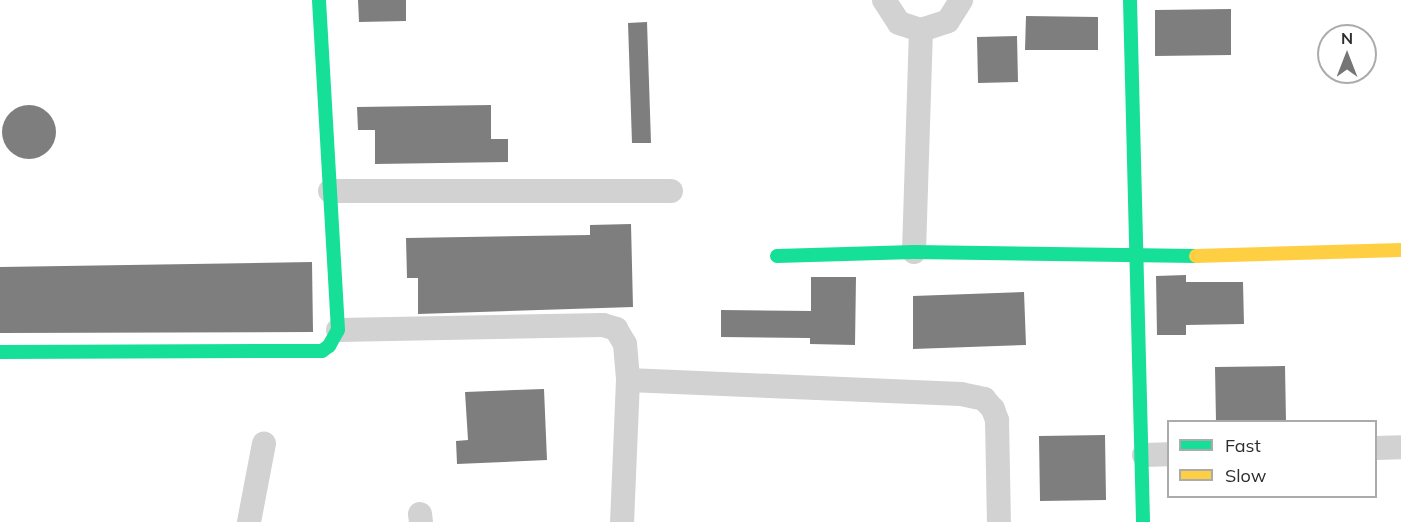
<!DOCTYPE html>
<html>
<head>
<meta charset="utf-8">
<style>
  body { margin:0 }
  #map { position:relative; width:1401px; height:522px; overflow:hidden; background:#fff; font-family:Mulish,sans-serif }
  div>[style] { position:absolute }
  .building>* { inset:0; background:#7e7e7e }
  .round { border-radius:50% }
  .street>* { height:24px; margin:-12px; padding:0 12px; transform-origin:12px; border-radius:12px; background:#d2d2d2 }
  .fast>* { height:14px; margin:-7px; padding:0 7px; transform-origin:7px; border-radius:7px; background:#16e098 }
  .slow>* { height:14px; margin:-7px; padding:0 7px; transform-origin:7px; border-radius:7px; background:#ffcf43 }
  span { translate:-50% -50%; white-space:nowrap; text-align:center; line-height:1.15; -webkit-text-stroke:6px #fff; paint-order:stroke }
  .legend { position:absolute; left:1167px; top:420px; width:210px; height:78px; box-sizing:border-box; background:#fff; border:2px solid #ababab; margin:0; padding:8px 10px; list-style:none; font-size:18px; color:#2d2d2d }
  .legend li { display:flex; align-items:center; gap:12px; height:30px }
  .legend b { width:30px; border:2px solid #ababab }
  .north { position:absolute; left:1317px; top:24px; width:60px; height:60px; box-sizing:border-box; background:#fff; border:2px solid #ababab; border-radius:50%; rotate:0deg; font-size:16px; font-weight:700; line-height:24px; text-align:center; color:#2d2d2d }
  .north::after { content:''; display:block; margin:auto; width:21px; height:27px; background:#767676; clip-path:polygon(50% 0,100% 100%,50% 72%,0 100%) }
</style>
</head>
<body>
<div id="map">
  <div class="building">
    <div style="clip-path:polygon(358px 0,406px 0,406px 21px,359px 22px)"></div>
    <div style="clip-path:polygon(1231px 9px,1231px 55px,1155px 56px,1155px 10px)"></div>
    <div style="clip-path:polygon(1026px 16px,1098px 17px,1098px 50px,1025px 50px)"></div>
    <div style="clip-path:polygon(647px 22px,651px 143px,632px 143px,628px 23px)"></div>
    <div style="clip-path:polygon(1017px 36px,1018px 82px,978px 83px,977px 37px)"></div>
    <div style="clip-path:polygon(491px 105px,491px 139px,508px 139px,508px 162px,375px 164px,375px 130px,358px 130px,357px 107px)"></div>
    <div class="round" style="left:2px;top:105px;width:54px;height:54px"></div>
    <div style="clip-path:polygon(631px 224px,633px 307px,418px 314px,418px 278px,407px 278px,406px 238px,590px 235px,590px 225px)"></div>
    <div style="clip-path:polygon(312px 262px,313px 332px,0 333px,0 267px)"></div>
    <div style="clip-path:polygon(1186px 275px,1186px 282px,1243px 282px,1244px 324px,1186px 325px,1186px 335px,1157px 335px,1156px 276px)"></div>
    <div style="clip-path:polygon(811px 277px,856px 277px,855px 345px,810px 344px,810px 338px,721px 337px,721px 310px,811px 311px)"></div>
    <div style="clip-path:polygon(1024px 292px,1026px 345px,913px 349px,913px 296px)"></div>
    <div style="clip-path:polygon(1285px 366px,1286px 422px,1216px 422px,1215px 367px)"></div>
    <div style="clip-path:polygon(544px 389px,547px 460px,457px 464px,456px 441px,468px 440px,465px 392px)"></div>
    <div style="clip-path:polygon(1105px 435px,1106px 500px,1040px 501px,1039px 436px)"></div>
  </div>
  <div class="street">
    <div style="left:884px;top:0;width:27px;rotate:57deg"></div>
    <div style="left:899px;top:23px;width:23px;rotate:18deg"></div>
    <div style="left:921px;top:30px;width:28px;rotate:-18deg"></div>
    <div style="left:948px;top:21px;width:25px;rotate:-58deg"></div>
    <div style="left:330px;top:191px;width:341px"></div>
    <div style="left:914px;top:252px;width:222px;rotate:-88.2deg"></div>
    <div style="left:338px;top:330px;width:265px;rotate:-1.1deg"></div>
    <div style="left:603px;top:325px;width:14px;rotate:17deg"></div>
    <div style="left:616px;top:329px;width:17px;rotate:59deg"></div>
    <div style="left:625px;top:344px;width:36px;rotate:85deg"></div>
    <div style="left:628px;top:380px;width:142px;rotate:92.4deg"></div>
    <div style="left:628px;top:380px;width:333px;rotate:2.4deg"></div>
    <div style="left:961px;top:394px;width:24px;rotate:12deg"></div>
    <div style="left:984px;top:399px;width:13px;rotate:48deg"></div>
    <div style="left:993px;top:409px;width:12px;rotate:70deg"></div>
    <div style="left:997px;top:420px;width:102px;rotate:88.9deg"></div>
    <div style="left:1376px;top:448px;width:25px;rotate:-2deg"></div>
    <div style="left:1144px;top:455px;width:24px;rotate:-2deg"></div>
    <div style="left:420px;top:514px;width:8px;rotate:83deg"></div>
    <div style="left:249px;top:522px;width:80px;rotate:-79.2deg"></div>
  </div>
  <div class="fast">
    <div style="left:1130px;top:0;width:522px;rotate:88.57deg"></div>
    <div style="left:777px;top:256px;width:137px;rotate:-1.7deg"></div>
    <div style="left:914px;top:252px;width:282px;rotate:0.8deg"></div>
    <div style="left:0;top:352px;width:322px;rotate:-0.2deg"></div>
    <div style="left:322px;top:351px;width:9px;rotate:-36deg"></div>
    <div style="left:329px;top:346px;width:18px;rotate:-61deg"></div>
    <div style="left:338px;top:330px;width:331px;rotate:-93.3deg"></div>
  </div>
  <div class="slow">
    <div style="left:1196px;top:256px;width:205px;rotate:-1.7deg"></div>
  </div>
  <ul class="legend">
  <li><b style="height:8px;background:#16e098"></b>Fast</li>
  <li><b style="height:8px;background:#ffcf43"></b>Slow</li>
  </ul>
  <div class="north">N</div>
</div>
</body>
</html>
